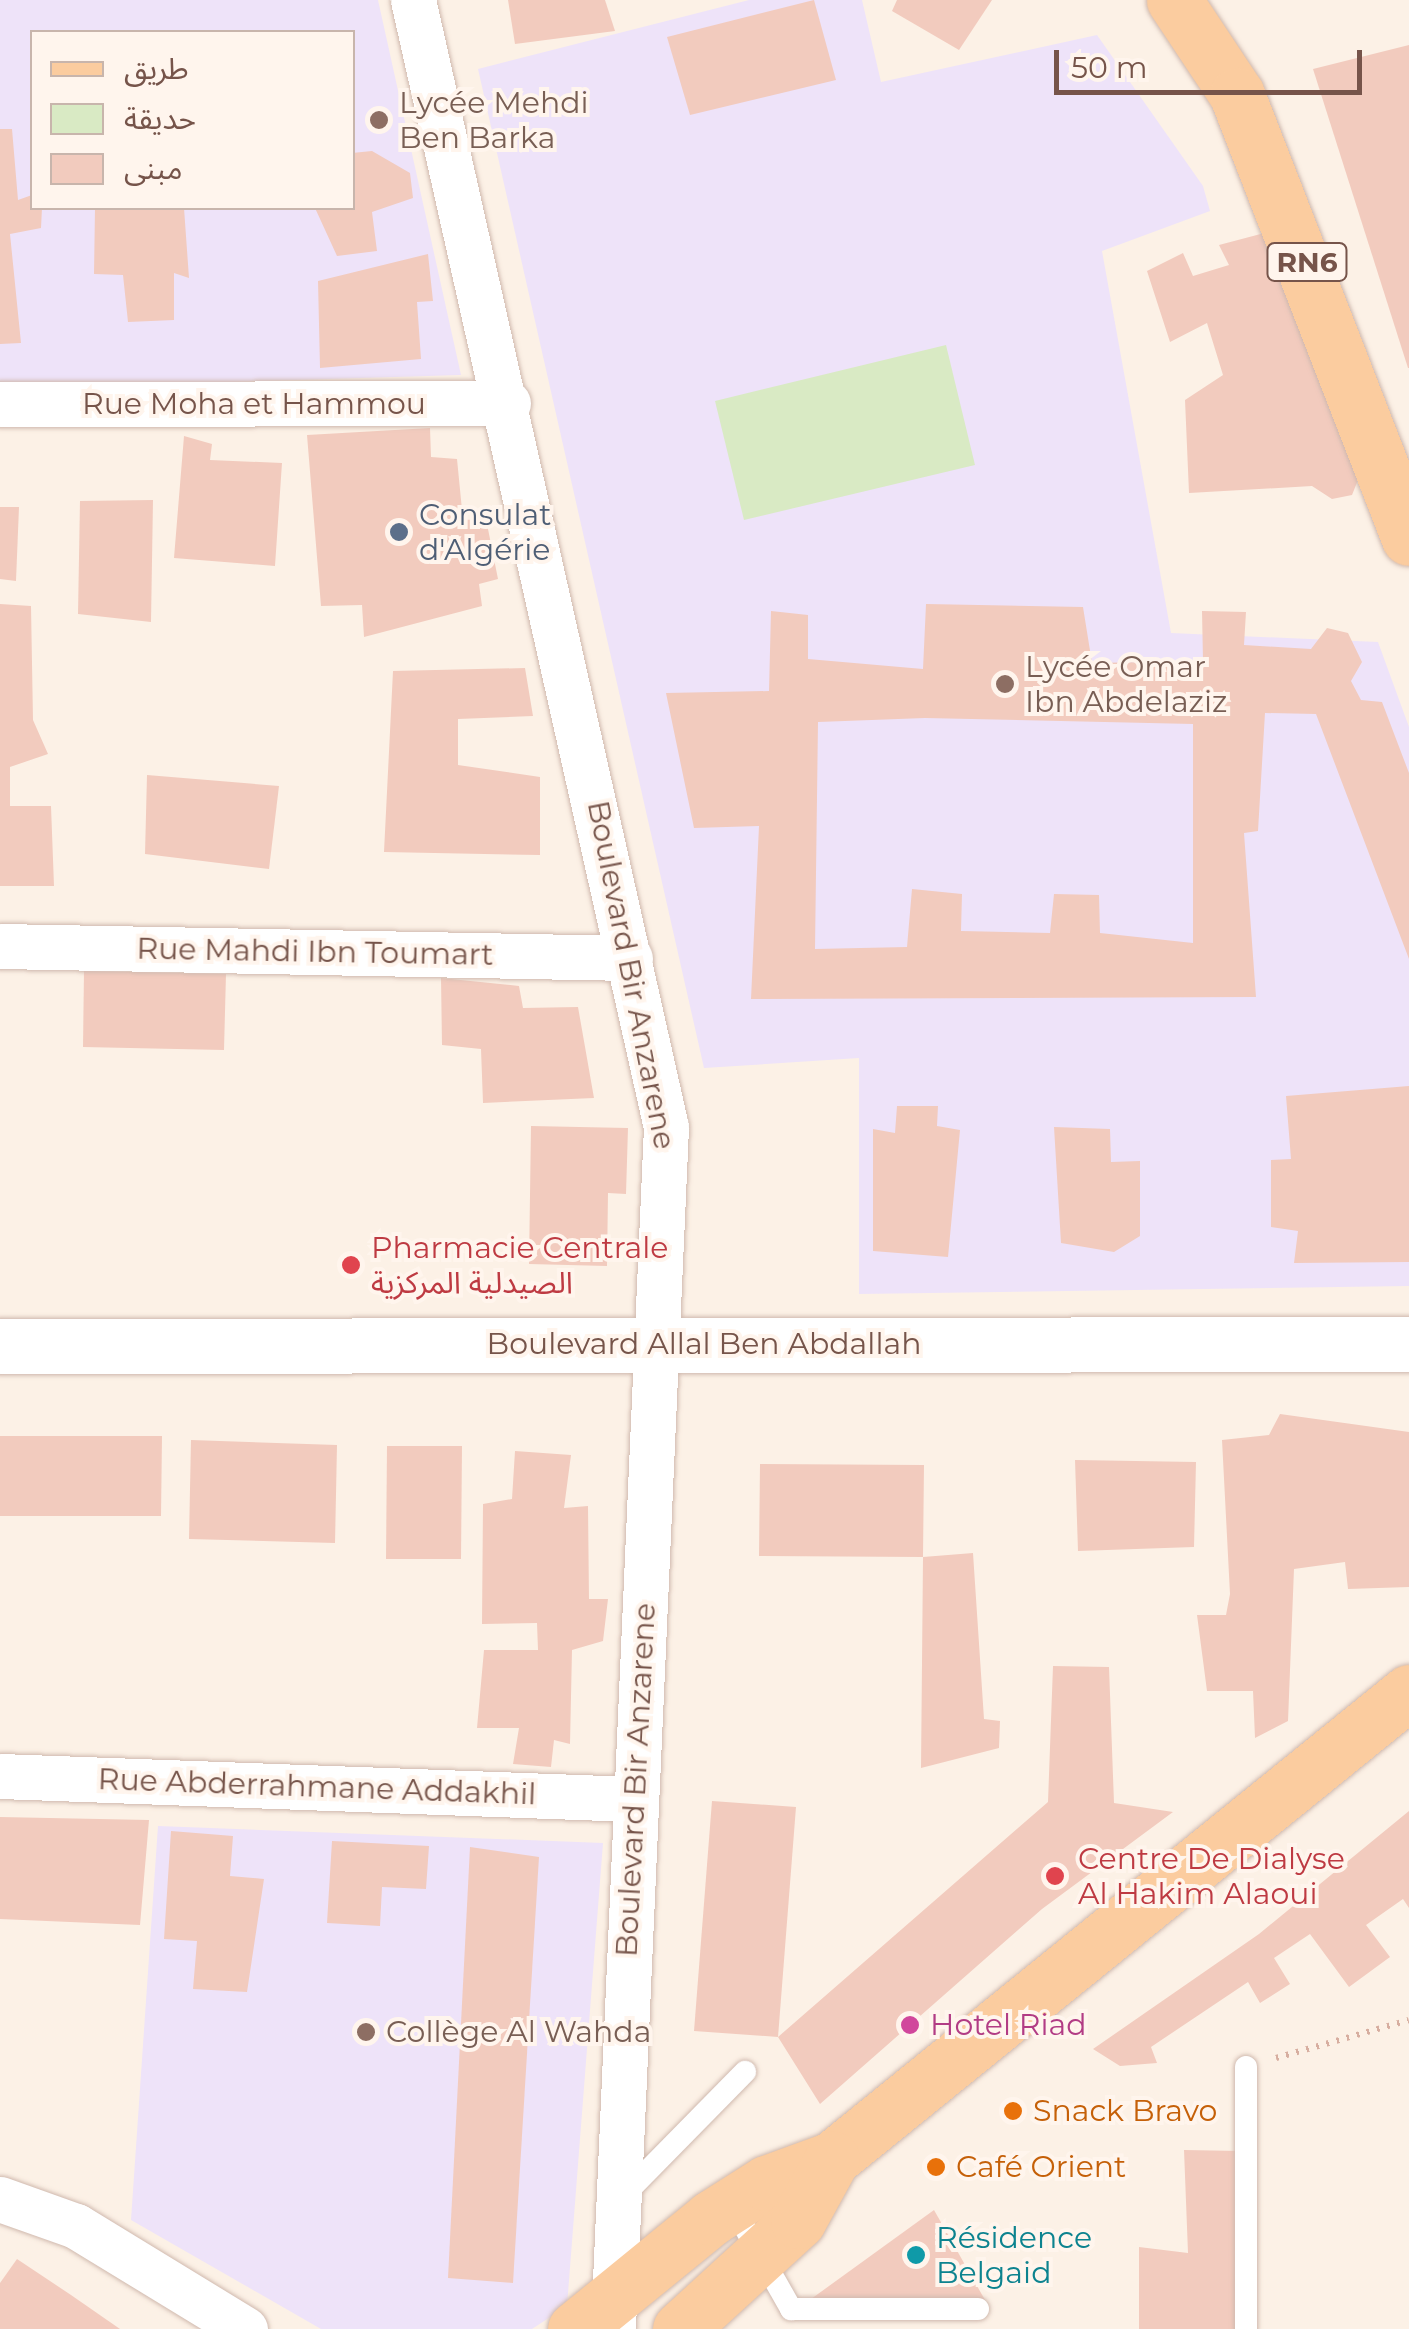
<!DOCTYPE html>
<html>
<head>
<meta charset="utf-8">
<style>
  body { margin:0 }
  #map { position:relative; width:1409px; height:2329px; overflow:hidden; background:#fcf1e6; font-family:Montserrat,"Noto Sans Arabic",sans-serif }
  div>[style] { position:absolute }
  .education>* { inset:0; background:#eee3f9 }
  .green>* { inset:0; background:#d9eac4 }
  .building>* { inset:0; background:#f2cbbe }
  .path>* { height:6px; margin-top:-3px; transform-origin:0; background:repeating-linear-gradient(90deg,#d7aea0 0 2.5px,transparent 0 10.5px) }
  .roads { filter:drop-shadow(0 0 2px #d0b9ae) drop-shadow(0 0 2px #d0b9ae) }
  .service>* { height:22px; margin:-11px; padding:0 11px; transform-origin:11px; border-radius:11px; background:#fff }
  .minor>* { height:45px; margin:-22.5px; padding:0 22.5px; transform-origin:22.5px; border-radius:22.5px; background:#fff }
  .secondary>* { height:55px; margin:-27.5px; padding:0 27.5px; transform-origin:27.5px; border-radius:27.5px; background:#fff }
  .primary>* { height:55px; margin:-27.5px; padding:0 27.5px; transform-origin:27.5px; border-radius:27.5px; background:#fbcc9f }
  .dots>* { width:28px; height:28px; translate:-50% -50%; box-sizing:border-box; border:5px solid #fff5ed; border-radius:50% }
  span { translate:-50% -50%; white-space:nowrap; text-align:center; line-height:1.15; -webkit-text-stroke:8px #fff5ed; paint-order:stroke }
  .shield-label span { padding:2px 8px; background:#fff5ed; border:2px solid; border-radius:8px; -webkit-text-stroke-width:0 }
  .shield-label { font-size:28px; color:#76544a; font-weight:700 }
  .education-label { font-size:30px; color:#785e54 }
  .left { translate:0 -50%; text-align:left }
  .street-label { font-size:30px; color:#76544a }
  .service-label { font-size:30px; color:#4e5e75 }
  .health-label { font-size:30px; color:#be3a42 }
  .hotel-label { font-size:30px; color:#b23c85 }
  .food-label { font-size:30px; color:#c56008 }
  .culture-label { font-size:30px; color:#0d838f }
  .legend { position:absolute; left:30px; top:30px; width:325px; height:180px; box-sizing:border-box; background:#fff5ed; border:2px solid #c8b5ac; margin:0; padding:12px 18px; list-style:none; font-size:30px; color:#76544a }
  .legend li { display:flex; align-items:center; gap:20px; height:50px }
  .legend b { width:50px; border:2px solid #c8b5ac }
  .scale { position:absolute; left:1054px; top:50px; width:308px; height:45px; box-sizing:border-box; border:5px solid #76544a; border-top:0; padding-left:12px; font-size:30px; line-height:35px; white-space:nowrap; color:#76544a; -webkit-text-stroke:8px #fff5ed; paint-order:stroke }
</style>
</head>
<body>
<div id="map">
  <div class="education">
    <div style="clip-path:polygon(evenodd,0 0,378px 0,461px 375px,0 389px,0 0,32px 32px,352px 32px,352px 208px,32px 208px,32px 32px)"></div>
    <div style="clip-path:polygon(749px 0,862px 0,881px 82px,1097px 35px,1203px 186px,1210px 211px,1102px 251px,1171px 633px,1378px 642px,1409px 727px,1409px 1286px,859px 1294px,859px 1058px,704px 1068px,478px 69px)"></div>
    <div style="clip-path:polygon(158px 1826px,603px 1843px,567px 2306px,532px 2329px,321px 2329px,131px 2220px)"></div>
  </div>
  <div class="green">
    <div style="clip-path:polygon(946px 345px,975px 465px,744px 520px,715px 401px)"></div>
  </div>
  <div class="building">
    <div style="clip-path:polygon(508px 0,605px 0,615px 31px,515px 44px)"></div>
    <div style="clip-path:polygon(814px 0,836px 80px,690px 115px,667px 37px)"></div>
    <div style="clip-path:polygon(897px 0,992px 0,959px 50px,892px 11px)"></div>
    <div style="clip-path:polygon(1409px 45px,1409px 368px,1408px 368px,1313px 69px)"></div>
    <div style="clip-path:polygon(0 129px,12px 129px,18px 200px,32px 195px,32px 208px,42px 208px,41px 228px,10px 234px,21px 343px,0 344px)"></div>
    <div style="clip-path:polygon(372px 151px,410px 173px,413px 198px,372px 212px,377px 251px,337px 256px,315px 208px,352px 208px,352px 153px)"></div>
    <div style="clip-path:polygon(95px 208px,184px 208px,189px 278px,174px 273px,174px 320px,128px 322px,123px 275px,94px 274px)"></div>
    <div style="clip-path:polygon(1272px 231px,1362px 470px,1352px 495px,1332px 499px,1312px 486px,1189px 493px,1185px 400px,1223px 375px,1207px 323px,1170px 342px,1147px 271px,1183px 253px,1193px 276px,1229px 265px,1219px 245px)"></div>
    <div style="clip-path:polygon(428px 254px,433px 301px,417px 302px,421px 359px,320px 368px,318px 281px)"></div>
    <div style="clip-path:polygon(430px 428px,431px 457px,457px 459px,463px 520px,486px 519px,498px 579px,479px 584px,482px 606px,364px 637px,362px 605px,321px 606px,307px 435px)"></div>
    <div style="clip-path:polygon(184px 436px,212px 444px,210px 460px,282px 463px,275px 566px,174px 558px)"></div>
    <div style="clip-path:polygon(153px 500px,151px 622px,78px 614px,80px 501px)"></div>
    <div style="clip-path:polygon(0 507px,19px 507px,16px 581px,0 579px)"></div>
    <div style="clip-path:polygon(0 604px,31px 606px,33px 720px,48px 754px,10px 767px,10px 806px,51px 806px,54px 886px,0 886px)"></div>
    <div style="clip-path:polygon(evenodd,926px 604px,1083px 607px,1092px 663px,1203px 661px,1202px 611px,1246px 612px,1244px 645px,1311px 649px,1327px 628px,1348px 633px,1362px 662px,1351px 681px,1361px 700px,1382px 702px,1409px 773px,1409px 959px,1316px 714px,1265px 713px,1258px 831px,1244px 833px,1256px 997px,751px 999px,759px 826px,694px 828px,666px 693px,769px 691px,771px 611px,808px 615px,808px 659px,923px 669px,926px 604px,925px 718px,1193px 724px,1193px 943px,1100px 933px,1099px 895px,1054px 894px,1050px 933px,961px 931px,962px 894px,912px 889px,907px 947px,815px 949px,818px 722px,925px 718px)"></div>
    <div style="clip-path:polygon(525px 668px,533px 716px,458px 719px,458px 765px,540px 777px,540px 855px,384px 852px,393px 671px)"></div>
    <div style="clip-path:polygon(147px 775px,279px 786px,269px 869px,145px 854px)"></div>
    <div style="clip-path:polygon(84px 971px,226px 974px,224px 1050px,83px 1047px)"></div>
    <div style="clip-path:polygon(441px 978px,519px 986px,523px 1008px,578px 1007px,594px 1098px,483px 1103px,481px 1049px,442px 1045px)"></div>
    <div style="clip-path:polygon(1409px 1086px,1409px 1262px,1294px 1263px,1298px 1231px,1271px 1227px,1271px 1160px,1291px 1159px,1286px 1096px)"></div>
    <div style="clip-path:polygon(897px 1106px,938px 1106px,937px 1126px,960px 1130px,948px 1257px,873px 1251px,873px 1129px,895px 1133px)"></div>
    <div style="clip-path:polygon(531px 1126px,628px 1128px,626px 1194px,608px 1193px,607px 1266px,529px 1264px)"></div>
    <div style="clip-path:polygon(1054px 1127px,1110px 1129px,1111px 1162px,1140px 1161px,1140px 1236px,1114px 1252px,1061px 1243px)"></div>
    <div style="clip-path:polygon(1280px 1414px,1409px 1432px,1409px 1587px,1348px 1589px,1345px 1562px,1294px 1569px,1288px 1721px,1255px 1738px,1253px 1691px,1207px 1691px,1197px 1615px,1226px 1615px,1230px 1594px,1222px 1440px,1269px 1435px)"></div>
    <div style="clip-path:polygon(0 1436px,162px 1436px,161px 1516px,0 1516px)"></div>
    <div style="clip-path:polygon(191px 1440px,337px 1445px,335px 1543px,189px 1539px)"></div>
    <div style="clip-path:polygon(387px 1446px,462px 1446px,461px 1559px,386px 1559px)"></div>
    <div style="clip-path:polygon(515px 1451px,571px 1455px,564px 1508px,588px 1506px,589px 1599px,608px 1599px,603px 1641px,572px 1650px,570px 1744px,554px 1740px,551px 1767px,513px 1764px,519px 1728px,477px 1728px,484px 1650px,538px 1650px,537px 1623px,482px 1624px,483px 1504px,512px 1499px)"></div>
    <div style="clip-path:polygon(1075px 1460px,1196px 1462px,1194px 1547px,1078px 1551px)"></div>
    <div style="clip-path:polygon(760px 1464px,924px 1465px,923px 1557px,973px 1553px,984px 1719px,1000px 1721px,999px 1748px,921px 1768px,923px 1557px,759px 1556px)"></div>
    <div style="clip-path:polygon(1053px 1666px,1109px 1667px,1114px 1803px,1173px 1812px,1042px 1909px,820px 2104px,778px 2037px,1048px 1802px)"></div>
    <div style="clip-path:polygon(712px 1801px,796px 1807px,778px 2037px,694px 2031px)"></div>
    <div style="clip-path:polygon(1409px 1811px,1409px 1908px,1403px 1899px,1366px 1925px,1390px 1957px,1349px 1987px,1310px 1934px,1274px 1958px,1290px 1984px,1260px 2003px,1248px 1982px,1151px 2047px,1157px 2063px,1120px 2066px,1093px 2049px,1259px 1934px)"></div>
    <div style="clip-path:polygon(0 1817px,149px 1820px,140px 1925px,0 1919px)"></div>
    <div style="clip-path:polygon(171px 1831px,233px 1836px,230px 1876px,264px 1879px,247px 1992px,193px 1989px,197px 1941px,164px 1939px)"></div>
    <div style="clip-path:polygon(332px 1841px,429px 1846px,426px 1889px,382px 1887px,380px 1926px,327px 1923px)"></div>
    <div style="clip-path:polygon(470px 1847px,539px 1857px,513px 2283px,448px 2278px)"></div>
    <div style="clip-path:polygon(1184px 2150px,1240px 2151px,1236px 2329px,1139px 2329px,1139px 2247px,1188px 2253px)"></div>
    <div style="clip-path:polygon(934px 2210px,985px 2300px,800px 2307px)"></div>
    <div style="clip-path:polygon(17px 2259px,71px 2295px,120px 2329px,0 2329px,0 2283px)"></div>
  </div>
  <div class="path">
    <div style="left:1276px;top:2058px;width:138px;rotate:-15.9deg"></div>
  </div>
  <div class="roads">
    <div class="service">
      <div style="left:621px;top:2198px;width:177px;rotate:-45.5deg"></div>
      <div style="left:732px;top:2205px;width:120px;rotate:60.4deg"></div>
      <div style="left:791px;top:2309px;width:187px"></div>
      <div style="left:1246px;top:2329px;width:262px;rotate:-90deg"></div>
    </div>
    <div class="minor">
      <div style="left:413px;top:0;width:1155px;rotate:77.35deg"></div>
      <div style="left:666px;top:1127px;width:1201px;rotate:92.53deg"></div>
      <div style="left:0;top:404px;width:508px;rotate:-0.11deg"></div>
      <div style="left:0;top:946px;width:630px;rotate:1.09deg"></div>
      <div style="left:0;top:1776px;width:634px;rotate:2.08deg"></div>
      <div style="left:0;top:2199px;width:81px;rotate:19.6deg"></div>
      <div style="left:76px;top:2226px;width:198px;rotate:31.4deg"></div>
    </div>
    <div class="secondary">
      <div style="left:0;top:1346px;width:1409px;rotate:-0.08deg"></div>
    </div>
    <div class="primary">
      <div style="left:1174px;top:0;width:114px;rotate:56.4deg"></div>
      <div style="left:1237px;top:95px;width:475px;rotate:68.8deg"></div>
      <div style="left:575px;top:2329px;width:176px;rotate:-39.2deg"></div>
      <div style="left:711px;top:2218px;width:65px;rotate:-32.5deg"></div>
      <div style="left:766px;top:2183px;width:70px;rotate:-20deg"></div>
      <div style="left:832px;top:2159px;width:742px;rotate:-38.99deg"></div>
      <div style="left:680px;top:2329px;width:160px;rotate:-42.5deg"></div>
      <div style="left:798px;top:2221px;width:71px;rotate:-61.3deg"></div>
    </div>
  </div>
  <div class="dots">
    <div style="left:379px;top:120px;background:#8d6e63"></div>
    <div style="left:399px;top:532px;background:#5c6f8a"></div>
    <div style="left:1005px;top:684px;background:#8d6e63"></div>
    <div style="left:351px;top:1265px;background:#e0444e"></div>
    <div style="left:1055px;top:1876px;background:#e0444e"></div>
    <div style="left:910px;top:2025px;background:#d1479c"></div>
    <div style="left:366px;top:2032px;background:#8d6e63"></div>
    <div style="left:1013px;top:2111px;background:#e8710a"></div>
    <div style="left:936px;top:2167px;background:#e8710a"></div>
    <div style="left:916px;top:2255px;background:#0f9aa8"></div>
  </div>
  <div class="shield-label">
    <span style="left:1307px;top:262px">RN6</span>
  </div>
  <div class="education-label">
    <span class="left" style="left:399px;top:120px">Lycée Mehdi<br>Ben Barka</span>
    <span class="left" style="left:1025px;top:684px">Lycée Omar<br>Ibn Abdelaziz</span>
    <span class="left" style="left:386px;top:2032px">Collège Al Wahda</span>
  </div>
  <div class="street-label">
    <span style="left:254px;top:404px">Rue Moha et Hammou</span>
    <span style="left:315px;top:952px;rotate:1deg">Rue Mahdi Ibn Toumart</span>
    <span style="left:631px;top:975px;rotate:79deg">Boulevard Bir Anzarene</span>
    <span style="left:704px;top:1344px">Boulevard Allal Ben Abdallah</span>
    <span style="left:636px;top:1780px;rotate:-87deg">Boulevard Bir Anzarene</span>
    <span style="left:317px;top:1787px;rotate:2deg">Rue Abderrahmane Addakhil</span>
  </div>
  <div class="service-label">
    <span class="left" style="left:419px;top:532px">Consulat<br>d'Algérie</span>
  </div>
  <div class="health-label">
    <span class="left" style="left:371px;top:1265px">Pharmacie Centrale<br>الصيدلية المركزية</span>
    <span class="left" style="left:1078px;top:1876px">Centre De Dialyse<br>Al Hakim Alaoui</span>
  </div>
  <div class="hotel-label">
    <span class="left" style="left:930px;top:2025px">Hotel Riad</span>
  </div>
  <div class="food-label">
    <span class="left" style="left:1033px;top:2111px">Snack Bravo</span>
    <span class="left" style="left:956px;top:2167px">Café Orient</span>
  </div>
  <div class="culture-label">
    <span class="left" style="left:936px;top:2255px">Résidence<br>Belgaid</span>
  </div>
  <ul class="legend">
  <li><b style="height:12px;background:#fbcc9f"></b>طريق</li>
  <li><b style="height:28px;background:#d9eac4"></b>حديقة</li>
  <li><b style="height:28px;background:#f2cbbe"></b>مبنى</li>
  </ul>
  <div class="scale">50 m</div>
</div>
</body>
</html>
